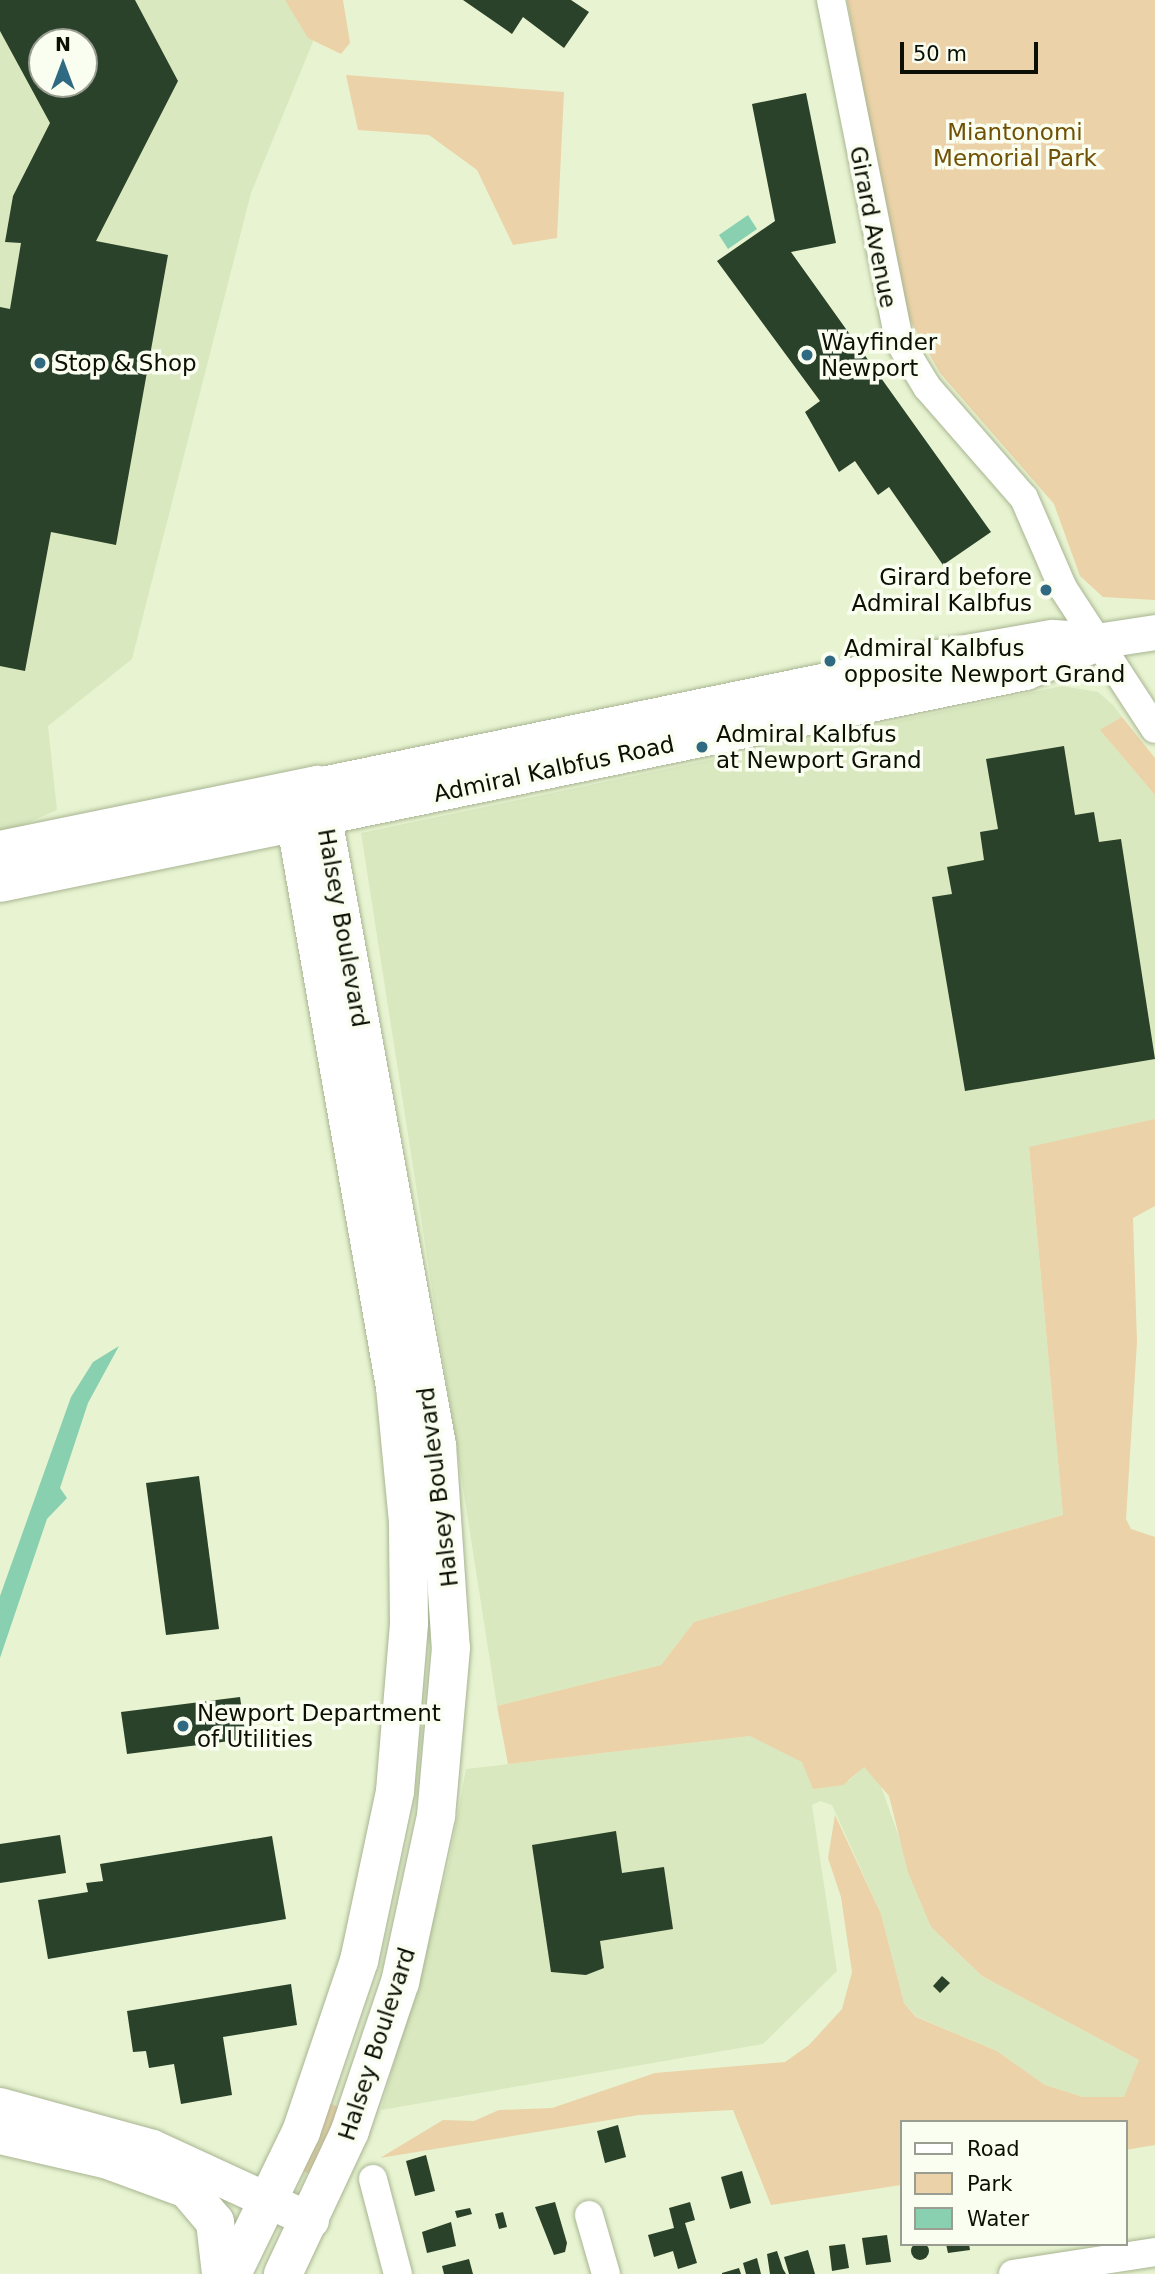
<!DOCTYPE html>
<html>
<head>
<meta charset="utf-8">
<style>
  body { margin:0 }
  #map { position:relative; width:1155px; height:2274px; overflow:hidden; background:#e8f4d1; font-family:"DejaVu Sans",sans-serif }
  div>[style] { position:absolute }
  .built>* { inset:0; background:#d9e8be }
  .green>* { inset:0; background:#ebd2a8 }
  .water>* { inset:0; background:#89d0b1 }
  .building>* { inset:0; background:#2a412a }
  .round { border-radius:50% }
  .roads { filter:drop-shadow(0 0 2px #a8b492) drop-shadow(0 0 2px #a8b492) }
  .minor>* { height:28px; margin:-14px; padding:0 14px; transform-origin:14px; border-radius:14px; background:#fff }
  .major>* { height:35px; margin:-17.5px; padding:0 17.5px; transform-origin:17.5px; border-radius:17.5px; background:#fff }
  .highway>* { height:38px; margin:-19px; padding:0 19px; transform-origin:19px; border-radius:19px; background:#fff }
  .dots>* { width:19px; height:19px; translate:-50% -50%; box-sizing:border-box; border:4px solid #f9fef0; border-radius:50% }
  span { translate:-50% -50%; white-space:nowrap; text-align:center; line-height:1.15; -webkit-text-stroke:7px #f9fef0; paint-order:stroke }
  .park-label { font-size:23px; color:#705004 }
  .street-label { font-size:23px; color:#0b0f04 }
  .poi-label { font-size:23px; color:#0b0f04 }
  .left { translate:0 -50%; text-align:left }
  .right { translate:-100% -50%; text-align:right }
  .legend { position:absolute; left:900px; top:2120px; width:228px; height:126px; box-sizing:border-box; background:#f9fef0; border:2px solid #9a9e92; margin:0; padding:9px 12px; list-style:none; font-size:21px; color:#0b0f04 }
  .legend li { display:flex; align-items:center; gap:14px; height:35px }
  .legend b { width:35px; border:2px solid #9a9e92 }
  .north { position:absolute; left:28px; top:28px; width:70px; height:70px; box-sizing:border-box; background:#f9fef0; border:2px solid #9a9e92; border-radius:50%; rotate:0deg; font-size:19px; font-weight:700; line-height:28px; text-align:center; color:#0b0f04 }
  .north::after { content:''; display:block; margin:auto; width:24px; height:32px; background:#306a82; clip-path:polygon(50% 0,100% 100%,50% 72%,0 100%) }
  .scale { position:absolute; left:900px; top:42px; width:138px; height:32px; box-sizing:border-box; border:4px solid #0b0f04; border-top:0; padding-left:9px; font-size:21px; line-height:24px; white-space:nowrap; color:#0b0f04; -webkit-text-stroke:5px #f9fef0; paint-order:stroke }
</style>
</head>
<body>
<div id="map">
  <div class="built">
    <div style="clip-path:polygon(evenodd,0 0,308px 0,321px 22px,251px 193px,132px 659px,48px 726px,57px 810px,0 835px,0 0,42px 42px,84px 42px,84px 84px,42px 84px,42px 42px)"></div>
    <div style="clip-path:polygon(1062px 686px,1098px 692px,1113px 705px,1122px 717px,1101px 731px,1155px 795px,1155px 1119px,1029px 1148px,1063px 1515px,694px 1622px,661px 1665px,497px 1706px,361px 833px)"></div>
    <div style="clip-path:polygon(750px 1736px,849px 1781px,863px 1767px,878px 1778px,931px 1927px,982px 1976px,1139px 2060px,1124px 2098px,1083px 2097px,1045px 2085px,997px 2051px,917px 2017px,904px 2003px,881px 1914px,832px 1805px,820px 1801px,812px 1805px,837px 1971px,763px 2044px,381px 2110px,449px 1862px,466px 1769px)"></div>
  </div>
  <div class="green">
    <div style="clip-path:polygon(285px 0,343px 0,350px 43px,341px 54px,308px 38px)"></div>
    <div style="clip-path:polygon(847px 0,1155px 0,1155px 600px,1103px 597px,1080px 576px,1054px 504px,940px 373px,902px 306px)"></div>
    <div style="clip-path:polygon(346px 75px,564px 92px,557px 238px,513px 245px,477px 170px,429px 135px,358px 130px)"></div>
    <div style="clip-path:polygon(1122px 717px,1155px 758px,1155px 795px,1100px 730px)"></div>
    <div style="clip-path:polygon(1155px 1119px,1155px 1206px,1133px 1218px,1137px 1342px,1126px 1519px,1131px 1529px,1155px 1537px,1155px 2145px,1125px 2150px,1125px 2122px,901px 2122px,901px 2185px,771px 2205px,733px 2110px,639px 2115px,380px 2158px,443px 2120px,474px 2121px,499px 2110px,552px 2108px,655px 2073px,785px 2062px,809px 2045px,842px 2009px,852px 1972px,841px 1897px,828px 1858px,835px 1815px,881px 1914px,904px 2003px,916px 2017px,997px 2051px,1045px 2085px,1083px 2097px,1124px 2097px,1139px 2060px,982px 1976px,931px 1927px,908px 1872px,889px 1796px,864px 1767px,843px 1785px,813px 1789px,802px 1762px,750px 1736px,508px 1764px,497px 1706px,661px 1665px,694px 1622px,1063px 1515px,1029px 1147px)"></div>
    <div style="clip-path:polygon(329px 2103px,343px 2109px,314px 2176px,301px 2170px)"></div>
  </div>
  <div class="water">
    <div style="clip-path:polygon(748px 215px,757px 229px,728px 249px,719px 235px)"></div>
    <div style="clip-path:polygon(119px 1346px,88px 1403px,60px 1488px,67px 1498px,47px 1519px,0 1658px,0 1596px,71px 1397px,93px 1362px)"></div>
  </div>
  <div class="building">
    <div style="clip-path:polygon(evenodd,0 0,135px 0,178px 81px,96px 241px,168px 255px,116px 545px,51px 532px,25px 671px,0 666px,0 307px,10px 309px,21px 243px,5px 242px,13px 196px,50px 123px,0 31px,0 0,42px 42px,84px 42px,84px 84px,42px 84px,42px 42px)"></div>
    <div style="clip-path:polygon(463px 0,571px 0,589px 12px,564px 48px,523px 17px,512px 34px)"></div>
    <div style="clip-path:polygon(806px 93px,836px 243px,791px 252px,991px 532px,943px 565px,889px 487px,878px 495px,855px 461px,839px 472px,805px 412px,820px 401px,717px 261px,775px 221px,752px 104px)"></div>
    <div style="clip-path:polygon(1064px 746px,1075px 815px,1094px 812px,1099px 842px,1121px 839px,1155px 1059px,965px 1091px,932px 897px,952px 894px,947px 867px,984px 860px,980px 832px,998px 829px,986px 759px)"></div>
    <div style="clip-path:polygon(199px 1476px,219px 1629px,166px 1635px,146px 1483px)"></div>
    <div style="clip-path:polygon(240px 1697px,246px 1739px,127px 1754px,121px 1712px)"></div>
    <div style="clip-path:polygon(616px 1831px,622px 1873px,664px 1867px,673px 1929px,600px 1941px,604px 1968px,586px 1975px,551px 1972px,532px 1845px)"></div>
    <div style="clip-path:polygon(60px 1835px,66px 1873px,0 1883px,0 1844px)"></div>
    <div style="clip-path:polygon(272px 1836px,286px 1919px,48px 1959px,38px 1900px,88px 1892px,86px 1883px,103px 1881px,100px 1864px)"></div>
    <div style="clip-path:polygon(942px 1976px,950px 1983px,940px 1993px,933px 1986px)"></div>
    <div style="clip-path:polygon(291px 1984px,297px 2025px,223px 2037px,232px 2095px,181px 2104px,174px 2064px,149px 2068px,146px 2051px,133px 2052px,127px 2011px)"></div>
    <div style="clip-path:polygon(618px 2125px,626px 2157px,605px 2163px,597px 2131px)"></div>
    <div style="clip-path:polygon(426px 2155px,435px 2191px,415px 2196px,406px 2161px)"></div>
    <div style="clip-path:polygon(742px 2171px,751px 2203px,730px 2209px,721px 2177px)"></div>
    <div style="clip-path:polygon(555px 2202px,567px 2243px,565px 2252px,554px 2255px,535px 2207px)"></div>
    <div style="clip-path:polygon(690px 2202px,695px 2220px,685px 2223px,697px 2263px,678px 2269px,673px 2251px,654px 2257px,648px 2235px,674px 2228px,669px 2208px)"></div>
    <div style="clip-path:polygon(470px 2208px,472px 2214px,457px 2218px,455px 2211px)"></div>
    <div style="clip-path:polygon(503px 2212px,507px 2227px,499px 2229px,495px 2214px)"></div>
    <div style="clip-path:polygon(451px 2222px,456px 2246px,427px 2253px,422px 2232px)"></div>
    <div style="clip-path:polygon(887px 2235px,891px 2262px,866px 2265px,862px 2238px)"></div>
    <div class="round" style="left:911px;top:2242px;width:18px;height:18px"></div>
    <div style="clip-path:polygon(845px 2244px,849px 2268px,832px 2271px,829px 2246px)"></div>
    <div style="clip-path:polygon(946px 2244px,969px 2244px,970px 2250px,948px 2253px)"></div>
    <div style="clip-path:polygon(808px 2250px,815px 2274px,789px 2274px,784px 2257px)"></div>
    <div style="clip-path:polygon(777px 2251px,783px 2269px,786px 2274px,770px 2274px,767px 2254px)"></div>
    <div style="clip-path:polygon(757px 2258px,761px 2274px,746px 2274px,743px 2263px)"></div>
    <div style="clip-path:polygon(469px 2259px,473px 2274px,444px 2274px,442px 2266px)"></div>
    <div style="clip-path:polygon(739px 2268px,741px 2274px,722px 2274px,722px 2273px)"></div>
  </div>
  <div class="roads">
    <div class="minor">
      <div style="left:831px;top:0;width:348px;rotate:78.7deg"></div>
      <div style="left:899px;top:341px;width:54px;rotate:58.7deg"></div>
      <div style="left:927px;top:387px;width:147px;rotate:48.9deg"></div>
      <div style="left:1024px;top:498px;width:98px;rotate:66.6deg"></div>
      <div style="left:1063px;top:588px;width:168px;rotate:56.9deg"></div>
      <div style="left:373px;top:2179px;width:98px;rotate:75.3deg"></div>
      <div style="left:589px;top:2215px;width:61px;rotate:73.9deg"></div>
      <div style="left:1013px;top:2274px;width:144px;rotate:-8.8deg"></div>
    </div>
    <div class="major">
      <div style="left:317px;top:785px;width:634px;rotate:-11.65deg"></div>
      <div style="left:938px;top:657px;width:116px;rotate:-10deg"></div>
      <div style="left:1052px;top:637px;width:51px;rotate:3.4deg"></div>
      <div style="left:1103px;top:640px;width:53px;rotate:-8.7deg"></div>
      <div style="left:322px;top:817px;width:718px;rotate:-11.65deg"></div>
      <div style="left:1025px;top:672px;width:81px;rotate:-21.8deg"></div>
      <div style="left:0;top:2105px;width:158px;rotate:15.4deg"></div>
      <div style="left:152px;top:2147px;width:175px;rotate:24.7deg"></div>
    </div>
    <div class="highway">
      <div style="left:0;top:850px;width:324px;rotate:-11.6deg"></div>
      <div style="left:317px;top:785px;width:671px;rotate:79.7deg"></div>
      <div style="left:437px;top:1445px;width:203px;rotate:86.1deg"></div>
      <div style="left:451px;top:1648px;width:169px;rotate:95.1deg"></div>
      <div style="left:436px;top:1816px;width:170px;rotate:102.2deg"></div>
      <div style="left:400px;top:1982px;width:157px;rotate:108.6deg"></div>
      <div style="left:350px;top:2131px;width:158px;rotate:115.1deg"></div>
      <div style="left:0;top:883px;width:324px;rotate:-11.6deg"></div>
      <div style="left:0;top:2135px;width:108px;rotate:12.9deg"></div>
      <div style="left:105px;top:2159px;width:87px;rotate:20.1deg"></div>
      <div style="left:187px;top:2189px;width:43px;rotate:49.7deg"></div>
      <div style="left:215px;top:2222px;width:52px;rotate:83.4deg"></div>
      <div style="left:232px;top:2274px;width:158px;rotate:-64.1deg"></div>
      <div style="left:301px;top:2132px;width:181px;rotate:-71.3deg"></div>
      <div style="left:359px;top:1961px;width:174px;rotate:-78deg"></div>
      <div style="left:395px;top:1791px;width:169px;rotate:-85.2deg"></div>
      <div style="left:409px;top:1623px;width:101px;rotate:-90.6deg"></div>
      <div style="left:408px;top:1522px;width:136px;rotate:-95.5deg"></div>
      <div style="left:395px;top:1387px;width:605px;rotate:-99.99deg"></div>
    </div>
  </div>
  <div class="dots">
    <div style="left:807px;top:355px;background:#306a82"></div>
    <div style="left:40px;top:363px;background:#306a82"></div>
    <div style="left:1046px;top:590px;background:#306a82"></div>
    <div style="left:830px;top:661px;background:#306a82"></div>
    <div style="left:702px;top:747px;background:#306a82"></div>
    <div style="left:183px;top:1726px;background:#306a82"></div>
  </div>
  <div class="park-label">
    <span style="left:1015px;top:145px">Miantonomi<br>Memorial Park</span>
  </div>
  <div class="street-label">
    <span style="left:873px;top:227px;rotate:79deg">Girard Avenue</span>
    <span style="left:554px;top:769px;rotate:-12deg">Admiral Kalbfus Road</span>
    <span style="left:343px;top:928px;rotate:80deg">Halsey Boulevard</span>
    <span style="left:438px;top:1487px;rotate:-97deg">Halsey Boulevard</span>
    <span style="left:377px;top:2044px;rotate:-72deg">Halsey Boulevard</span>
  </div>
  <div class="poi-label">
    <span class="left" style="left:821px;top:355px">Wayfinder<br>Newport</span>
    <span class="left" style="left:54px;top:363px">Stop &amp; Shop</span>
    <span class="right" style="left:1032px;top:590px">Girard before<br>Admiral Kalbfus</span>
    <span class="left" style="left:844px;top:661px">Admiral Kalbfus<br>opposite Newport Grand</span>
    <span class="left" style="left:716px;top:747px">Admiral Kalbfus<br>at Newport Grand</span>
    <span class="left" style="left:197px;top:1726px">Newport Department<br>of Utilities</span>
  </div>
  <ul class="legend">
  <li><b style="height:9px;background:#fff"></b>Road</li>
  <li><b style="height:19px;background:#ebd2a8"></b>Park</li>
  <li><b style="height:19px;background:#89d0b1"></b>Water</li>
  </ul>
  <div class="north">N</div>
  <div class="scale">50 m</div>
</div>
</body>
</html>
